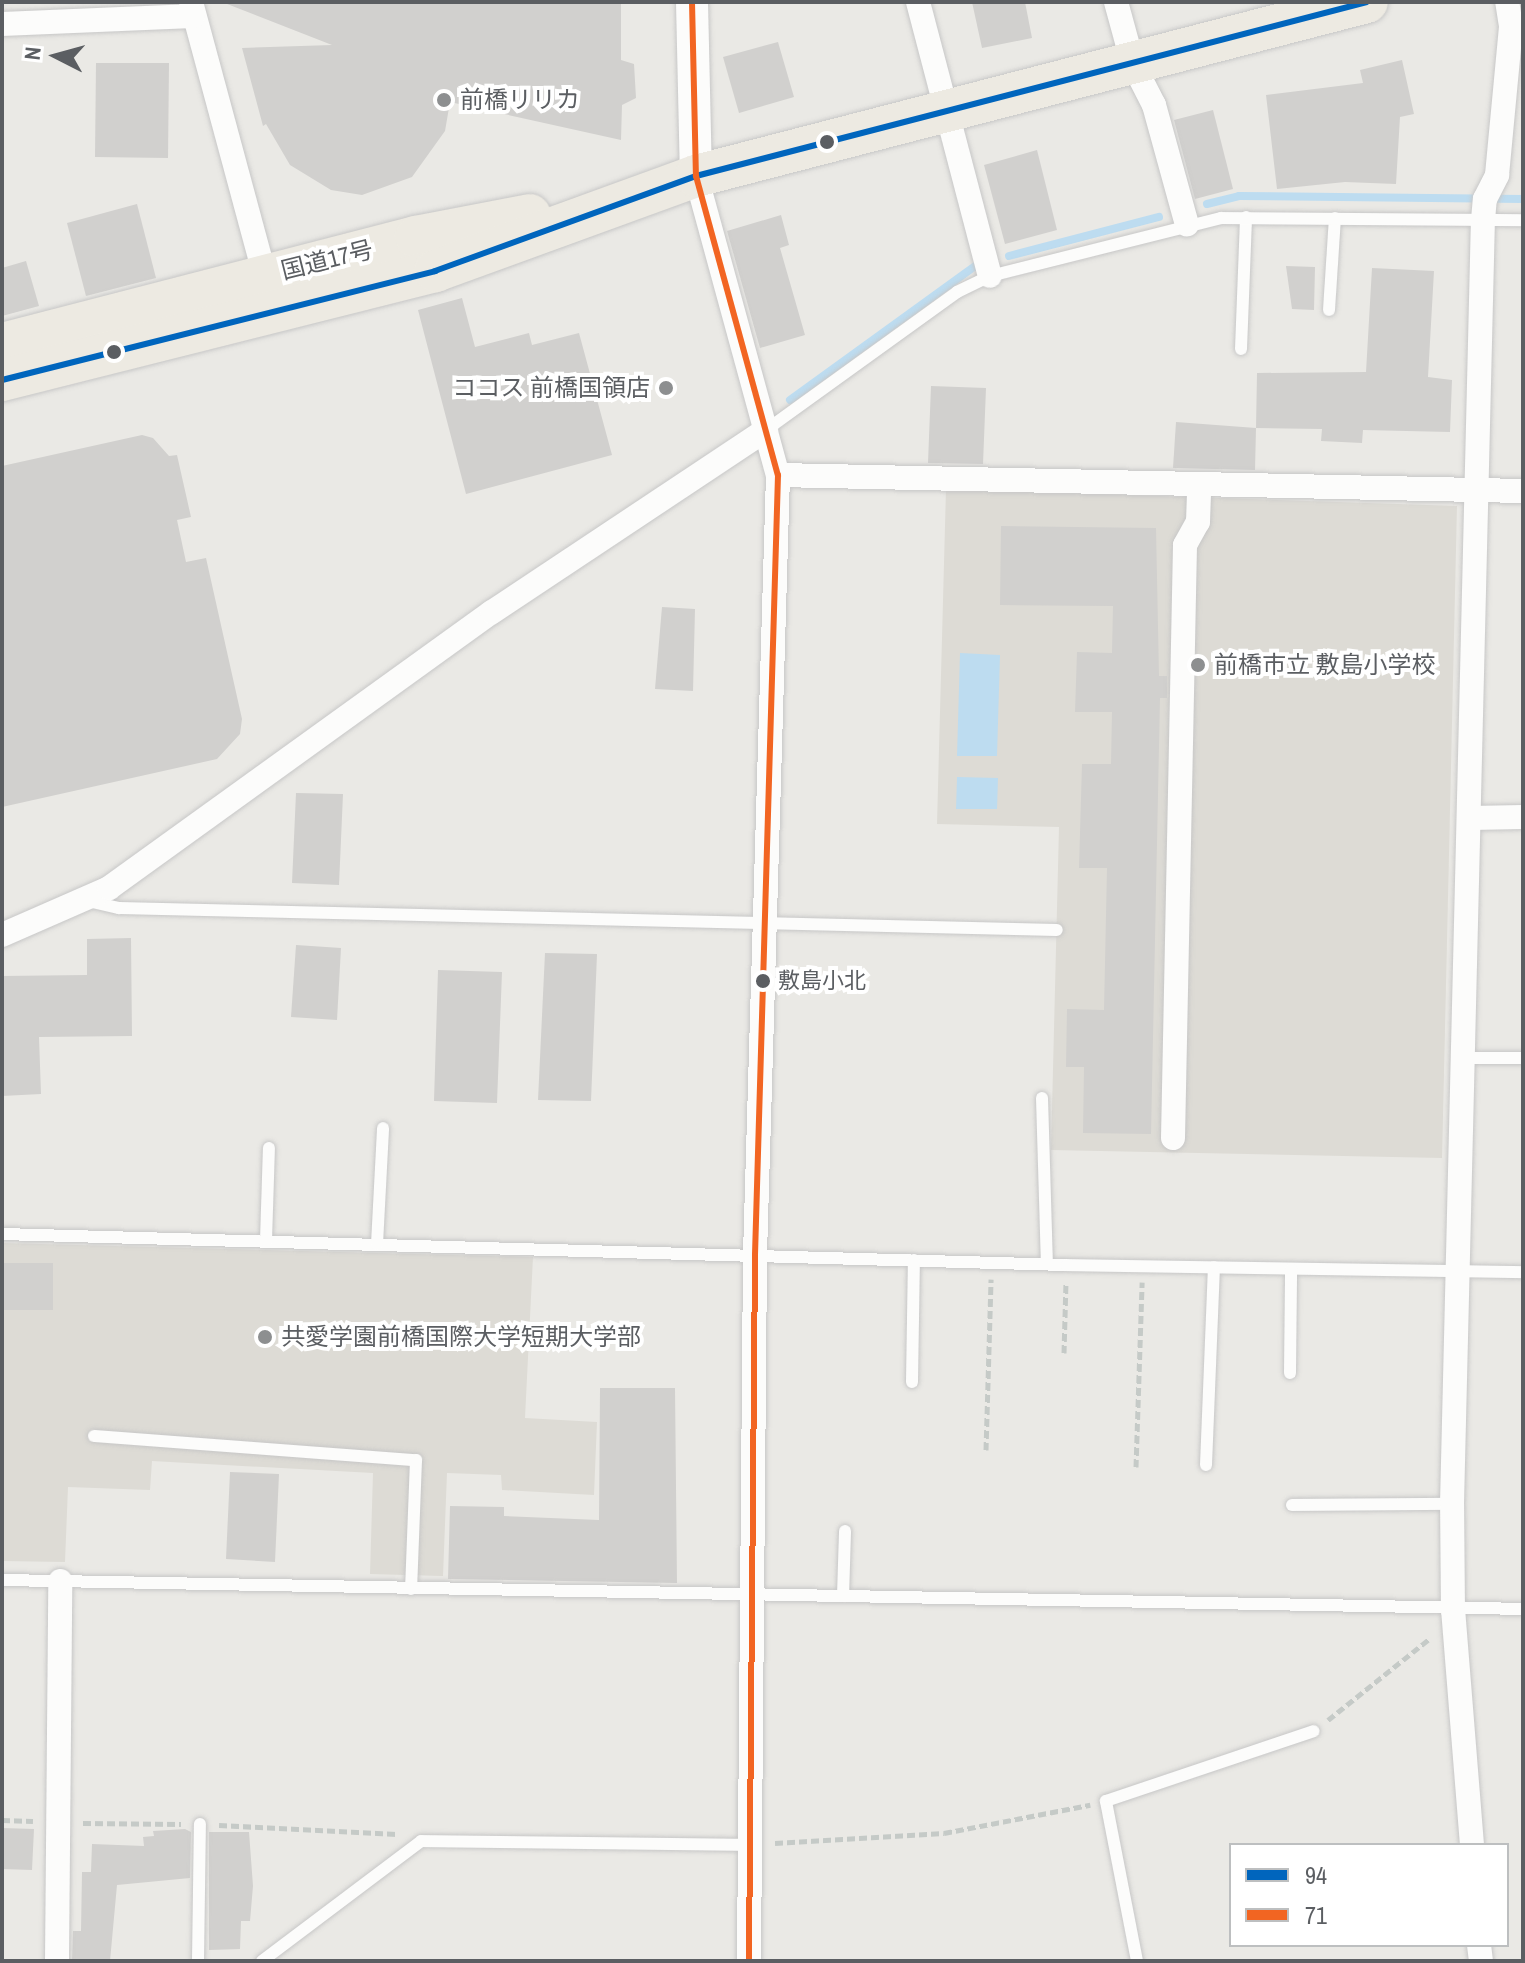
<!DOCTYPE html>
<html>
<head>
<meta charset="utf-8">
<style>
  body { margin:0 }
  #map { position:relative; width:1525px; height:1963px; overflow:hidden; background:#eae9e5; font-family:"Archivo Narrow","Noto Sans JP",sans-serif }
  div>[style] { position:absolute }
  .education>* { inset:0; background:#dddbd5 }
  .water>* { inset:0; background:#bddcf0 }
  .stream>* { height:8px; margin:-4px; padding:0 4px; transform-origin:4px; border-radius:4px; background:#bddcf0 }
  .building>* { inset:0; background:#d1d0ce }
  .path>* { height:5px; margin-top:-2.5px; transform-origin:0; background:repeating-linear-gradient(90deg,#c5cac7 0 8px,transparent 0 12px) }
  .roads { filter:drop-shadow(0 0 2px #c7c7c7) drop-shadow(0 0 2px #c7c7c7) }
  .lane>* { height:12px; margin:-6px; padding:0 6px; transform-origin:6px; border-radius:6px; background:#fcfcfb }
  .street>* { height:24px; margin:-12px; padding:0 12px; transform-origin:12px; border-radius:12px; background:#fcfcfb }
  .secondary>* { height:32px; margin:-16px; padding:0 16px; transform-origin:16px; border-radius:16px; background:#fcfcfb }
  .highway>* { height:42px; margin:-21px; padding:0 21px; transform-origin:21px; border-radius:21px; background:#edeae2 }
  .bus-1>* { height:6px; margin:-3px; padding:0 3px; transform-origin:3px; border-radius:3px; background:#0065bd }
  .bus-2>* { height:6px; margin:-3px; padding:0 3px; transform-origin:3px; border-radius:3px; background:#f26522 }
  .dots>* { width:22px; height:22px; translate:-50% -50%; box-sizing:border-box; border:4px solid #fff; border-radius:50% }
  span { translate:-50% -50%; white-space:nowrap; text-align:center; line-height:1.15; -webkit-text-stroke:8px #fff; paint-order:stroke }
  .bus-label { font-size:22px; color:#5b5e62 }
  .left { translate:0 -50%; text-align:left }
  .poi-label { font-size:24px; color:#5b5e62 }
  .right { translate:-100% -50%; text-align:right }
  .street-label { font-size:24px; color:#5b5e62 }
  .frame { position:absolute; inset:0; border:4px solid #5b5e62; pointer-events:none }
  .legend { position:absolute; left:1229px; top:1843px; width:280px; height:104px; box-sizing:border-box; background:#fff; border:2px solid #bdbfc0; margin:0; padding:10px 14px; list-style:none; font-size:24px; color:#5b5e62 }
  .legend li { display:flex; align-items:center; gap:16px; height:40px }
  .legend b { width:40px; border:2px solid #bdbfc0 }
  .north { position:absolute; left:16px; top:16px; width:80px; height:80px; -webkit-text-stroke:6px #fff; paint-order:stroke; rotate:276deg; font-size:22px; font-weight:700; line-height:32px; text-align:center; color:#5b5e62 }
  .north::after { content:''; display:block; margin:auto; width:28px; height:36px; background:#5b5e62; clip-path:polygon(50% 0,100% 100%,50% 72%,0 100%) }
</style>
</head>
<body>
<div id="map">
  <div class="education">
    <div style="clip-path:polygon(946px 489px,1457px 506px,1442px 1158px,1051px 1150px,1059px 827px,937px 824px)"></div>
    <div style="clip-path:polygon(2px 1243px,533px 1257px,525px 1418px,597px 1422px,594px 1495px,502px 1490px,501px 1475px,447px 1473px,443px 1576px,370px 1574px,373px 1473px,152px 1461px,150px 1490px,68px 1487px,65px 1562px,2px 1561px)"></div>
  </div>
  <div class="water">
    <div style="clip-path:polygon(960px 653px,1000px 655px,997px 756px,957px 756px)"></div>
    <div style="clip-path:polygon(957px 777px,998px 778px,997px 809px,956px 809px)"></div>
  </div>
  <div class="stream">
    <div style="left:1207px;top:204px;width:33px;rotate:-14deg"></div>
    <div style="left:1239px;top:196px;width:284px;rotate:0.6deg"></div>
    <div style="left:1009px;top:256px;width:155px;rotate:-14.6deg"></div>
    <div style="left:790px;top:400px;width:232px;rotate:-35.9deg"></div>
  </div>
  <div class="building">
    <div style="clip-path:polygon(222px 2px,621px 2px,621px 60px,634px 64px,636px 98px,622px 105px,621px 140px,450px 102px,445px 131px,412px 177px,362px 195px,331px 190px,290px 165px,266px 124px,263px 126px,242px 48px,332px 45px)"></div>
    <div style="clip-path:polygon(972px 2px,1025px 2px,1032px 38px,982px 48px)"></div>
    <div style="clip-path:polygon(778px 42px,794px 97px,739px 113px,723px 57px)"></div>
    <div style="clip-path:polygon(1402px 60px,1414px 114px,1400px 117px,1396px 184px,1345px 182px,1277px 189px,1266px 95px,1363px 83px,1360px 70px)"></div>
    <div style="clip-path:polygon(96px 63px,169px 63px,168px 158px,95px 157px)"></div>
    <div style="clip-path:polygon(1213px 110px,1233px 189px,1195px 199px,1174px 120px)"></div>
    <div style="clip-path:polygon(1037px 150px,1057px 230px,1005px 244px,984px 165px)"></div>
    <div style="clip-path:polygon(137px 204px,156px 278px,86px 296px,67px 223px)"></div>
    <div style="clip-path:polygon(781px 215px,789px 245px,780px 248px,805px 335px,760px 348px,727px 231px)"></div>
    <div style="clip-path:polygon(26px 261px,39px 306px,2px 316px,2px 268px)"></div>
    <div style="clip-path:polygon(1286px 266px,1315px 267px,1314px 310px,1292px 309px)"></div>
    <div style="clip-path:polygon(1372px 268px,1434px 271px,1428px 377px,1452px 380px,1450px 432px,1363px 430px,1362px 443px,1321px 441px,1322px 429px,1256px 428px,1257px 373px,1366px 372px)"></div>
    <div style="clip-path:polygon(462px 298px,475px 347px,529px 333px,532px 345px,579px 333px,612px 455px,466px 494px,418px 310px)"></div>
    <div style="clip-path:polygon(931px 386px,986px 388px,983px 464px,928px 463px)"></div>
    <div style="clip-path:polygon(1176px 422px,1256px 428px,1255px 470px,1173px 468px)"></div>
    <div style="clip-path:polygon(142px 435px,153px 438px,169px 456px,177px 455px,191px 517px,177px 520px,186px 562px,206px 558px,242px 719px,240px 734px,217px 759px,2px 807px,2px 466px)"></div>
    <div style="clip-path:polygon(1001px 526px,1156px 528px,1159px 676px,1167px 676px,1167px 698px,1160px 698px,1151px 1134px,1083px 1133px,1084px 1067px,1066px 1067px,1067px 1009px,1104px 1010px,1107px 868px,1079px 868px,1082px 764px,1111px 764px,1112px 712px,1075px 712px,1077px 652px,1112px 653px,1113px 606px,1000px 605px)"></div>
    <div style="clip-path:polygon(662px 607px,695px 609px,693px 691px,655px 689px)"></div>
    <div style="clip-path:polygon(296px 793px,343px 794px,339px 885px,292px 883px)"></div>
    <div style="clip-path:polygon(131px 938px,132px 1036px,39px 1037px,41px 1094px,2px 1096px,2px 976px,87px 975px,87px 939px)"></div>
    <div style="clip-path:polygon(296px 945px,341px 948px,337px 1020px,291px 1017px)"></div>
    <div style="clip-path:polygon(545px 953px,597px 954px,591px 1101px,538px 1100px)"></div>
    <div style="clip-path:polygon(438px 970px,502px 972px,497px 1103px,434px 1101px)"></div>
    <div style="clip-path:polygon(2px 1263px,53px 1263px,53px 1310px,2px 1310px)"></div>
    <div style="clip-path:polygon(600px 1388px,675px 1388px,677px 1583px,448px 1579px,450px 1506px,504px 1507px,504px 1516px,599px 1520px)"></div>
    <div style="clip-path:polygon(230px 1472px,279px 1474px,275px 1562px,226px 1559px)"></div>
    <div style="clip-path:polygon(2px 1828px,34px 1829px,32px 1870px,2px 1869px)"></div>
    <div style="clip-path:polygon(185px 1829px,191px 1832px,190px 1878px,117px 1885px,110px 1961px,72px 1961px,73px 1931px,81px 1931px,82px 1872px,91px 1872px,92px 1844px,144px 1846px,143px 1837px,154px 1836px,153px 1831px)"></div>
    <div style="clip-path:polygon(209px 1832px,249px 1832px,253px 1886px,250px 1921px,241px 1921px,240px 1949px,209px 1950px)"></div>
  </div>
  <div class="path">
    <div style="left:1064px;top:1353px;width:71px;rotate:-88.4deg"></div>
    <div style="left:986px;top:1450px;width:171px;rotate:-88.3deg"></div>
    <div style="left:1136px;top:1467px;width:185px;rotate:-88.1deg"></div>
    <div style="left:1328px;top:1720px;width:129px;rotate:-38.7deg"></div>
    <div style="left:2px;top:1820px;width:31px;rotate:2deg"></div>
    <div style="left:83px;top:1823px;width:98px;rotate:0.6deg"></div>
    <div style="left:219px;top:1825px;width:178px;rotate:2.9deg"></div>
    <div style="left:775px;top:1843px;width:169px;rotate:-3.4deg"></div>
    <div style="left:944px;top:1833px;width:149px;rotate:-10.9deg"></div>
  </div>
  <div class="roads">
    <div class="lane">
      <div style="left:1329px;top:310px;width:92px;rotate:-86.3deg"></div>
      <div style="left:1241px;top:349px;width:132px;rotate:-87.8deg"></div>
      <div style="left:766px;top:430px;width:236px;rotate:-35.8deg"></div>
      <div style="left:957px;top:292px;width:37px;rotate:-26deg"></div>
      <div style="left:990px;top:276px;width:238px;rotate:-14.1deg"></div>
      <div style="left:1221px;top:218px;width:302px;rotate:0.4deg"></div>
      <div style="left:88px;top:901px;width:32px;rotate:13deg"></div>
      <div style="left:119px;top:908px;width:938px;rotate:1.34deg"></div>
      <div style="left:1463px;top:1058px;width:60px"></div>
      <div style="left:1042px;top:1098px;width:165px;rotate:88.3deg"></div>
      <div style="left:2px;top:1234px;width:1065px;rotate:1.67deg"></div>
      <div style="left:1067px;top:1265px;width:456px;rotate:0.9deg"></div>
      <div style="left:266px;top:1241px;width:93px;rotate:-88.2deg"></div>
      <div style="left:377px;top:1244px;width:116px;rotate:-87deg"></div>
      <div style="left:1290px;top:1373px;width:104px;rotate:-89.4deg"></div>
      <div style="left:912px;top:1382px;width:122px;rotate:-89.1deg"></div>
      <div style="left:94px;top:1436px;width:323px;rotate:4.3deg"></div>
      <div style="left:416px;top:1460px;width:129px;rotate:92.2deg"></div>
      <div style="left:1206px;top:1465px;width:198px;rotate:-87.7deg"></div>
      <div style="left:1292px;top:1505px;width:160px;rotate:-0.4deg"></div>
      <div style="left:2px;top:1580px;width:1521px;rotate:1.09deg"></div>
      <div style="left:843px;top:1596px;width:65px;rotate:-88.2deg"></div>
      <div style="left:198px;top:1961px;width:137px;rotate:-89.2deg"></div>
      <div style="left:262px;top:1961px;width:199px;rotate:-37deg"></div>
      <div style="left:421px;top:1841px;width:330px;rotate:0.7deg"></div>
      <div style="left:1137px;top:1961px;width:163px;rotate:-101deg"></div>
      <div style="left:1106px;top:1801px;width:219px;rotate:-18.6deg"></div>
    </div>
    <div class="street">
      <div style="left:191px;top:2px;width:284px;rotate:74.9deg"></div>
      <div style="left:918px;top:2px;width:283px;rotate:75.3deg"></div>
      <div style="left:1116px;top:2px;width:64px;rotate:74.7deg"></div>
      <div style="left:1133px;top:64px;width:46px;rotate:62.9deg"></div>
      <div style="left:1154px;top:105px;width:124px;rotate:74.6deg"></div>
      <div style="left:2px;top:24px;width:191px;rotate:-2.4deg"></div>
      <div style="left:696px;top:176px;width:310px;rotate:74.7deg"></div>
      <div style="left:778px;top:475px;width:781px;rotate:91.69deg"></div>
      <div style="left:755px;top:1256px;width:705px;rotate:90.49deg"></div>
      <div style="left:778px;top:475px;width:745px;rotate:1.23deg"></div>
      <div style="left:1470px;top:818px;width:53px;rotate:-1.1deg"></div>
      <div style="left:2px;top:935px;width:117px;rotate:-23.7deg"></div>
      <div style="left:109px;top:888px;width:472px;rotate:-35.8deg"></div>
      <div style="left:492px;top:612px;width:329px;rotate:-33.6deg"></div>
      <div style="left:1173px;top:1138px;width:593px;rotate:-88.84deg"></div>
      <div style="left:1185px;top:545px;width:26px;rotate:-61deg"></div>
      <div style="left:1198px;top:522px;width:37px;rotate:-88deg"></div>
      <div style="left:1472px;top:1845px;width:235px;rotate:-94.6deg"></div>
      <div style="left:1453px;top:1611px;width:107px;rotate:-90.5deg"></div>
      <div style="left:1452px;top:1504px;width:1284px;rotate:-88.62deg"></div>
      <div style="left:1483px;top:220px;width:21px;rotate:-85deg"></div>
      <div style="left:1485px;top:199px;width:27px;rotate:-63deg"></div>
      <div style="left:1497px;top:175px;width:150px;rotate:-84.6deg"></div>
      <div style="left:1511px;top:26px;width:24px;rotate:-99deg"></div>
      <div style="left:1479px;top:1945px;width:16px;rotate:83deg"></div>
      <div style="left:57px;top:1961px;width:380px;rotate:-89.5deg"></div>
    </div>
    <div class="secondary">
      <div style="left:692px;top:2px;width:174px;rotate:88.7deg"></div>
    </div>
    <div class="highway">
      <div style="left:2px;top:344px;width:428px;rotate:-14.5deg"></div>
      <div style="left:416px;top:237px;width:116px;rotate:-10.9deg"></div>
      <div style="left:2px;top:380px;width:447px;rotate:-14.1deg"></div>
      <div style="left:435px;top:271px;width:278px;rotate:-20deg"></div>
      <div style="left:696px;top:176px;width:693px;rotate:-14.54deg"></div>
    </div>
  </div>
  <div class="bus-1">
    <div style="left:2px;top:380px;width:447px;rotate:-14.1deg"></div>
    <div style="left:435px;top:271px;width:278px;rotate:-20deg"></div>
    <div style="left:696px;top:176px;width:693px;rotate:-14.54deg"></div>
  </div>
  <div class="bus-2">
    <div style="left:692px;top:2px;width:174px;rotate:88.7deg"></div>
    <div style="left:696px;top:176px;width:310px;rotate:74.7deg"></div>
    <div style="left:778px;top:475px;width:781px;rotate:91.69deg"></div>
    <div style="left:755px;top:1256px;width:705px;rotate:90.49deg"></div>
  </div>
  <div class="dots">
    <div style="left:444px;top:100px;background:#8d8f90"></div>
    <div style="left:827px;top:142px;background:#5b5e62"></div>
    <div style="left:114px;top:352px;background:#5b5e62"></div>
    <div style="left:666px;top:388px;background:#8d8f90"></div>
    <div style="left:1198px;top:665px;background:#8d8f90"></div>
    <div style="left:763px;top:981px;background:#5b5e62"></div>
    <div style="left:265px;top:1337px;background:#8d8f90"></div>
  </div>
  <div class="bus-label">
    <span class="left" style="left:778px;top:981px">敷島小北</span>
  </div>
  <div class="poi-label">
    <span class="left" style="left:460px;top:100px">前橋リリカ</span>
    <span class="right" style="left:650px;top:388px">ココス 前橋国領店</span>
    <span class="left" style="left:1214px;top:665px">前橋市立 敷島小学校</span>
    <span class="left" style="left:281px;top:1337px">共愛学園前橋国際大学短期大学部</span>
  </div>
  <div class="street-label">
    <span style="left:327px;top:260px;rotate:-14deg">国道17号</span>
  </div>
  <div class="frame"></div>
  <ul class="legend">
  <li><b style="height:10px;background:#0065bd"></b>94</li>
  <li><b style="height:10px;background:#f26522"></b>71</li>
  </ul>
  <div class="north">N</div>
</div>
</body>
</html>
